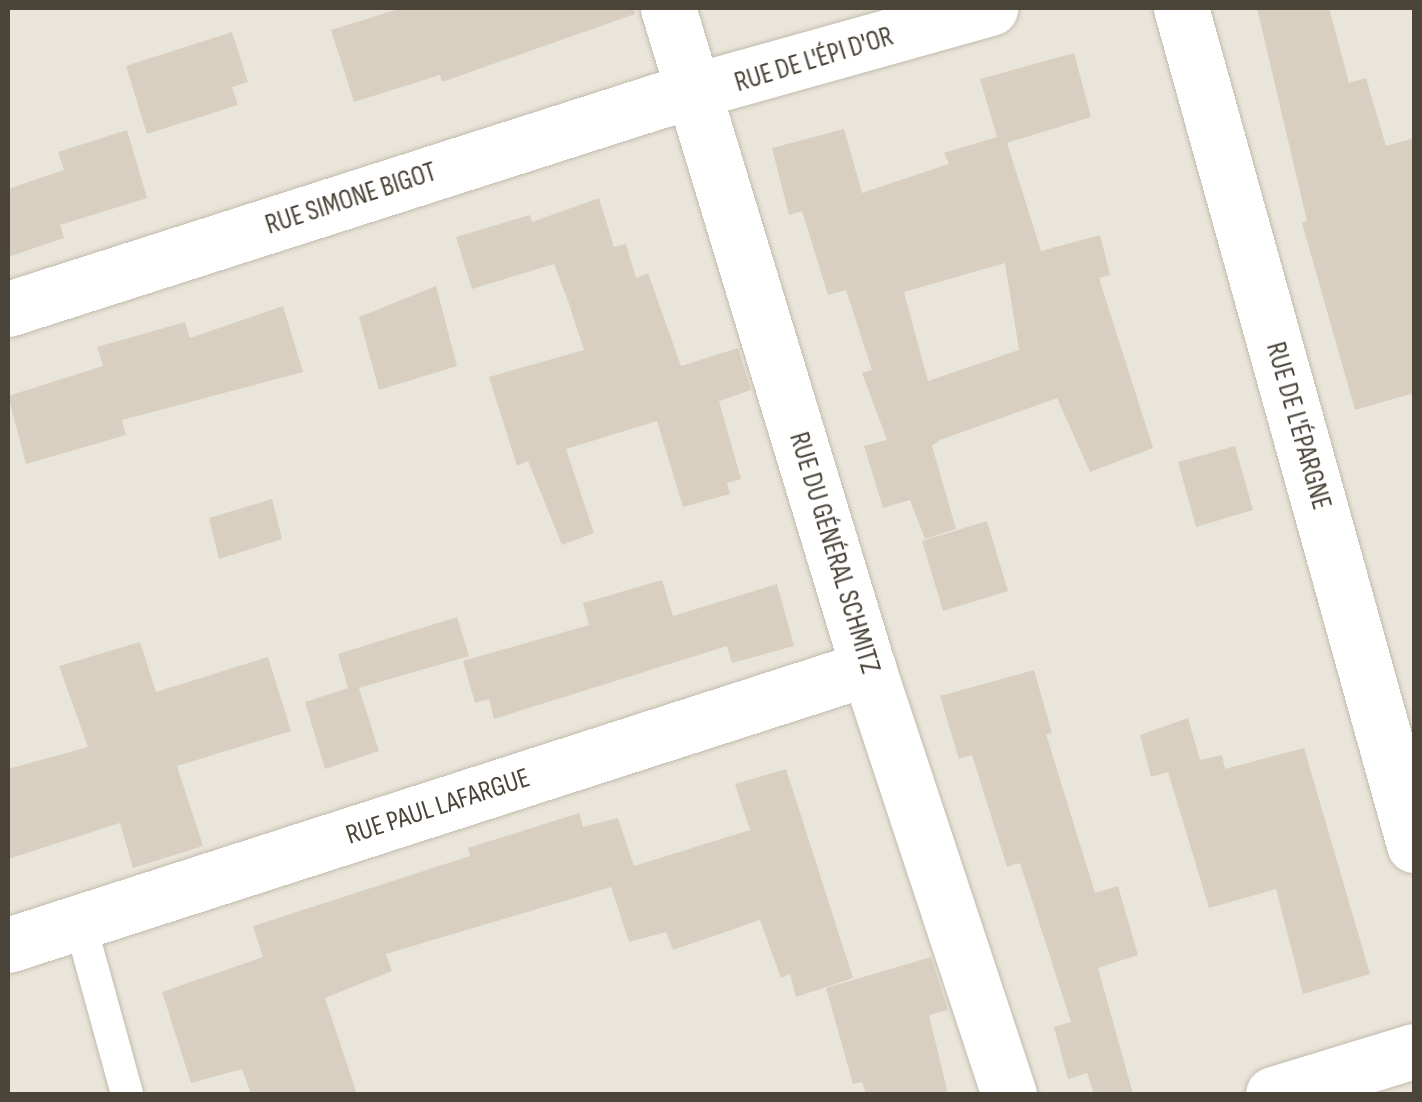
<!DOCTYPE html>
<html>
<head>
<meta charset="utf-8">
<style>
  body { margin:0 }
  #map { position:relative; width:1422px; height:1102px; overflow:hidden; background:#f6f3ec; font-family:"Sofia Sans Condensed",sans-serif }
  div>[style] { position:absolute }
  .residential>* { inset:0; background:#eae5da }
  .building>* { inset:0; background:#d8cfc1 }
  .roads { filter:drop-shadow(0 0 2px #c2bbae) drop-shadow(0 0 2px #c2bbae) }
  .service>* { height:32px; margin:-16px; padding:0 16px; transform-origin:16px; border-radius:16px; background:#fff }
  .minor>* { height:55px; margin:-27.5px; padding:0 27.5px; transform-origin:27.5px; border-radius:27.5px; background:#fff }
  span { translate:-50% -50%; white-space:nowrap; text-align:center; line-height:1.15; -webkit-text-stroke:8px #fff; paint-order:stroke }
  .street-label { font-size:28px; color:#4b4439 }
  .frame { position:absolute; inset:0; border:10px solid #4b4439; pointer-events:none }
</style>
</head>
<body>
<div id="map">
  <div class="residential">
    <div style="clip-path:polygon(8px 8px,1414px 8px,1414px 1094px,8px 1094px)"></div>
  </div>
  <div class="building">
    <div style="clip-path:polygon(402px 8px,634px 8px,635px 14px,442px 82px,440px 75px,354px 102px,331px 30px)"></div>
    <div style="clip-path:polygon(1257px 8px,1329px 8px,1349px 83px,1366px 78px,1386px 146px,1414px 138px,1414px 393px,1355px 410px,1302px 223px,1307px 221px)"></div>
    <div style="clip-path:polygon(232px 32px,248px 82px,232px 87px,238px 105px,147px 134px,126px 66px)"></div>
    <div style="clip-path:polygon(evenodd,1074px 53px,1091px 117px,1007px 143px,1041px 251px,1100px 235px,1110px 275px,1099px 278px,1153px 448px,1090px 472px,1057px 398px,940px 440px,932px 446px,956px 529px,925px 539px,910px 500px,883px 508px,864px 446px,887px 440px,862px 373px,872px 370px,846px 290px,828px 295px,802px 211px,789px 215px,772px 148px,844px 129px,862px 193px,949px 164px,944px 153px,997px 137px,980px 79px,1074px 53px,1005px 263px,1019px 350px,928px 381px,904px 292px,1005px 263px)"></div>
    <div style="clip-path:polygon(127px 130px,147px 198px,60px 225px,64px 238px,8px 257px,8px 189px,64px 170px,58px 152px)"></div>
    <div style="clip-path:polygon(599px 198px,614px 247px,626px 244px,636px 278px,648px 273px,681px 366px,738px 348px,751px 390px,719px 401px,741px 479px,727px 483px,730px 494px,683px 507px,657px 421px,566px 449px,594px 533px,562px 545px,528px 461px,517px 466px,489px 377px,584px 350px,568px 301px,554px 264px,472px 289px,456px 237px,530px 215px,532px 222px)"></div>
    <div style="clip-path:polygon(436px 286px,457px 366px,379px 390px,359px 317px)"></div>
    <div style="clip-path:polygon(283px 306px,303px 372px,122px 420px,126px 435px,26px 464px,8px 396px,103px 366px,97px 347px,185px 322px,190px 338px)"></div>
    <div style="clip-path:polygon(1235px 446px,1253px 510px,1196px 527px,1178px 462px)"></div>
    <div style="clip-path:polygon(272px 499px,282px 539px,219px 559px,209px 518px)"></div>
    <div style="clip-path:polygon(987px 521px,1008px 591px,943px 611px,922px 541px)"></div>
    <div style="clip-path:polygon(662px 580px,673px 616px,777px 584px,794px 646px,732px 663px,727px 646px,494px 719px,489px 699px,475px 703px,463px 661px,589px 625px,583px 603px)"></div>
    <div style="clip-path:polygon(457px 617px,469px 656px,359px 688px,379px 751px,325px 769px,305px 702px,348px 688px,338px 654px)"></div>
    <div style="clip-path:polygon(140px 642px,156px 692px,268px 657px,291px 731px,177px 766px,203px 846px,133px 868px,120px 823px,8px 859px,8px 769px,88px 747px,59px 666px)"></div>
    <div style="clip-path:polygon(1034px 670px,1052px 733px,1046px 734px,1095px 893px,1118px 886px,1138px 955px,1098px 968px,1133px 1094px,1094px 1094px,1087px 1073px,1068px 1079px,1054px 1027px,1071px 1022px,1020px 863px,1007px 867px,972px 755px,959px 759px,940px 696px)"></div>
    <div style="clip-path:polygon(1188px 718px,1200px 760px,1222px 755px,1225px 769px,1304px 748px,1370px 974px,1303px 994px,1276px 889px,1209px 908px,1168px 772px,1151px 777px,1140px 735px)"></div>
    <div style="clip-path:polygon(786px 769px,853px 978px,796px 997px,790px 974px,781px 978px,760px 920px,673px 950px,666px 932px,629px 942px,611px 887px,386px 954px,392px 971px,325px 998px,357px 1094px,251px 1094px,242px 1069px,191px 1083px,162px 992px,263px 957px,253px 926px,470px 856px,468px 848px,579px 813px,583px 827px,618px 818px,634px 866px,750px 830px,735px 784px)"></div>
    <div style="clip-path:polygon(931px 957px,948px 1010px,929px 1015px,948px 1094px,866px 1094px,862px 1082px,853px 1084px,826px 988px)"></div>
  </div>
  <div class="roads">
    <div class="service">
      <div style="left:80px;top:923px;width:177px;rotate:74.6deg"></div>
    </div>
    <div class="minor">
      <div style="left:668px;top:8px;width:690px;rotate:73.14deg"></div>
      <div style="left:868px;top:668px;width:449px;rotate:71.7deg"></div>
      <div style="left:1181px;top:8px;width:869px;rotate:74.44deg"></div>
      <div style="left:8px;top:309px;width:686px;rotate:-17.75deg"></div>
      <div style="left:661px;top:100px;width:342px;rotate:-15.6deg"></div>
      <div style="left:8px;top:945px;width:904px;rotate:-17.85deg"></div>
      <div style="left:1273px;top:1094px;width:147px;rotate:-17deg"></div>
    </div>
  </div>
  <div class="street-label">
    <span style="left:814px;top:60px;rotate:-17deg">RUE DE L'ÉPI D'OR</span>
    <span style="left:351px;top:199px;rotate:-18deg">RUE SIMONE BIGOT</span>
    <span style="left:1298px;top:426px;rotate:74deg">RUE DE L'ÉPARGNE</span>
    <span style="left:834px;top:553px;rotate:73deg">RUE DU GÉNÉRAL SCHMITZ</span>
    <span style="left:438px;top:807px;rotate:-18deg">RUE PAUL LAFARGUE</span>
  </div>
  <div class="frame"></div>
</div>
</body>
</html>
